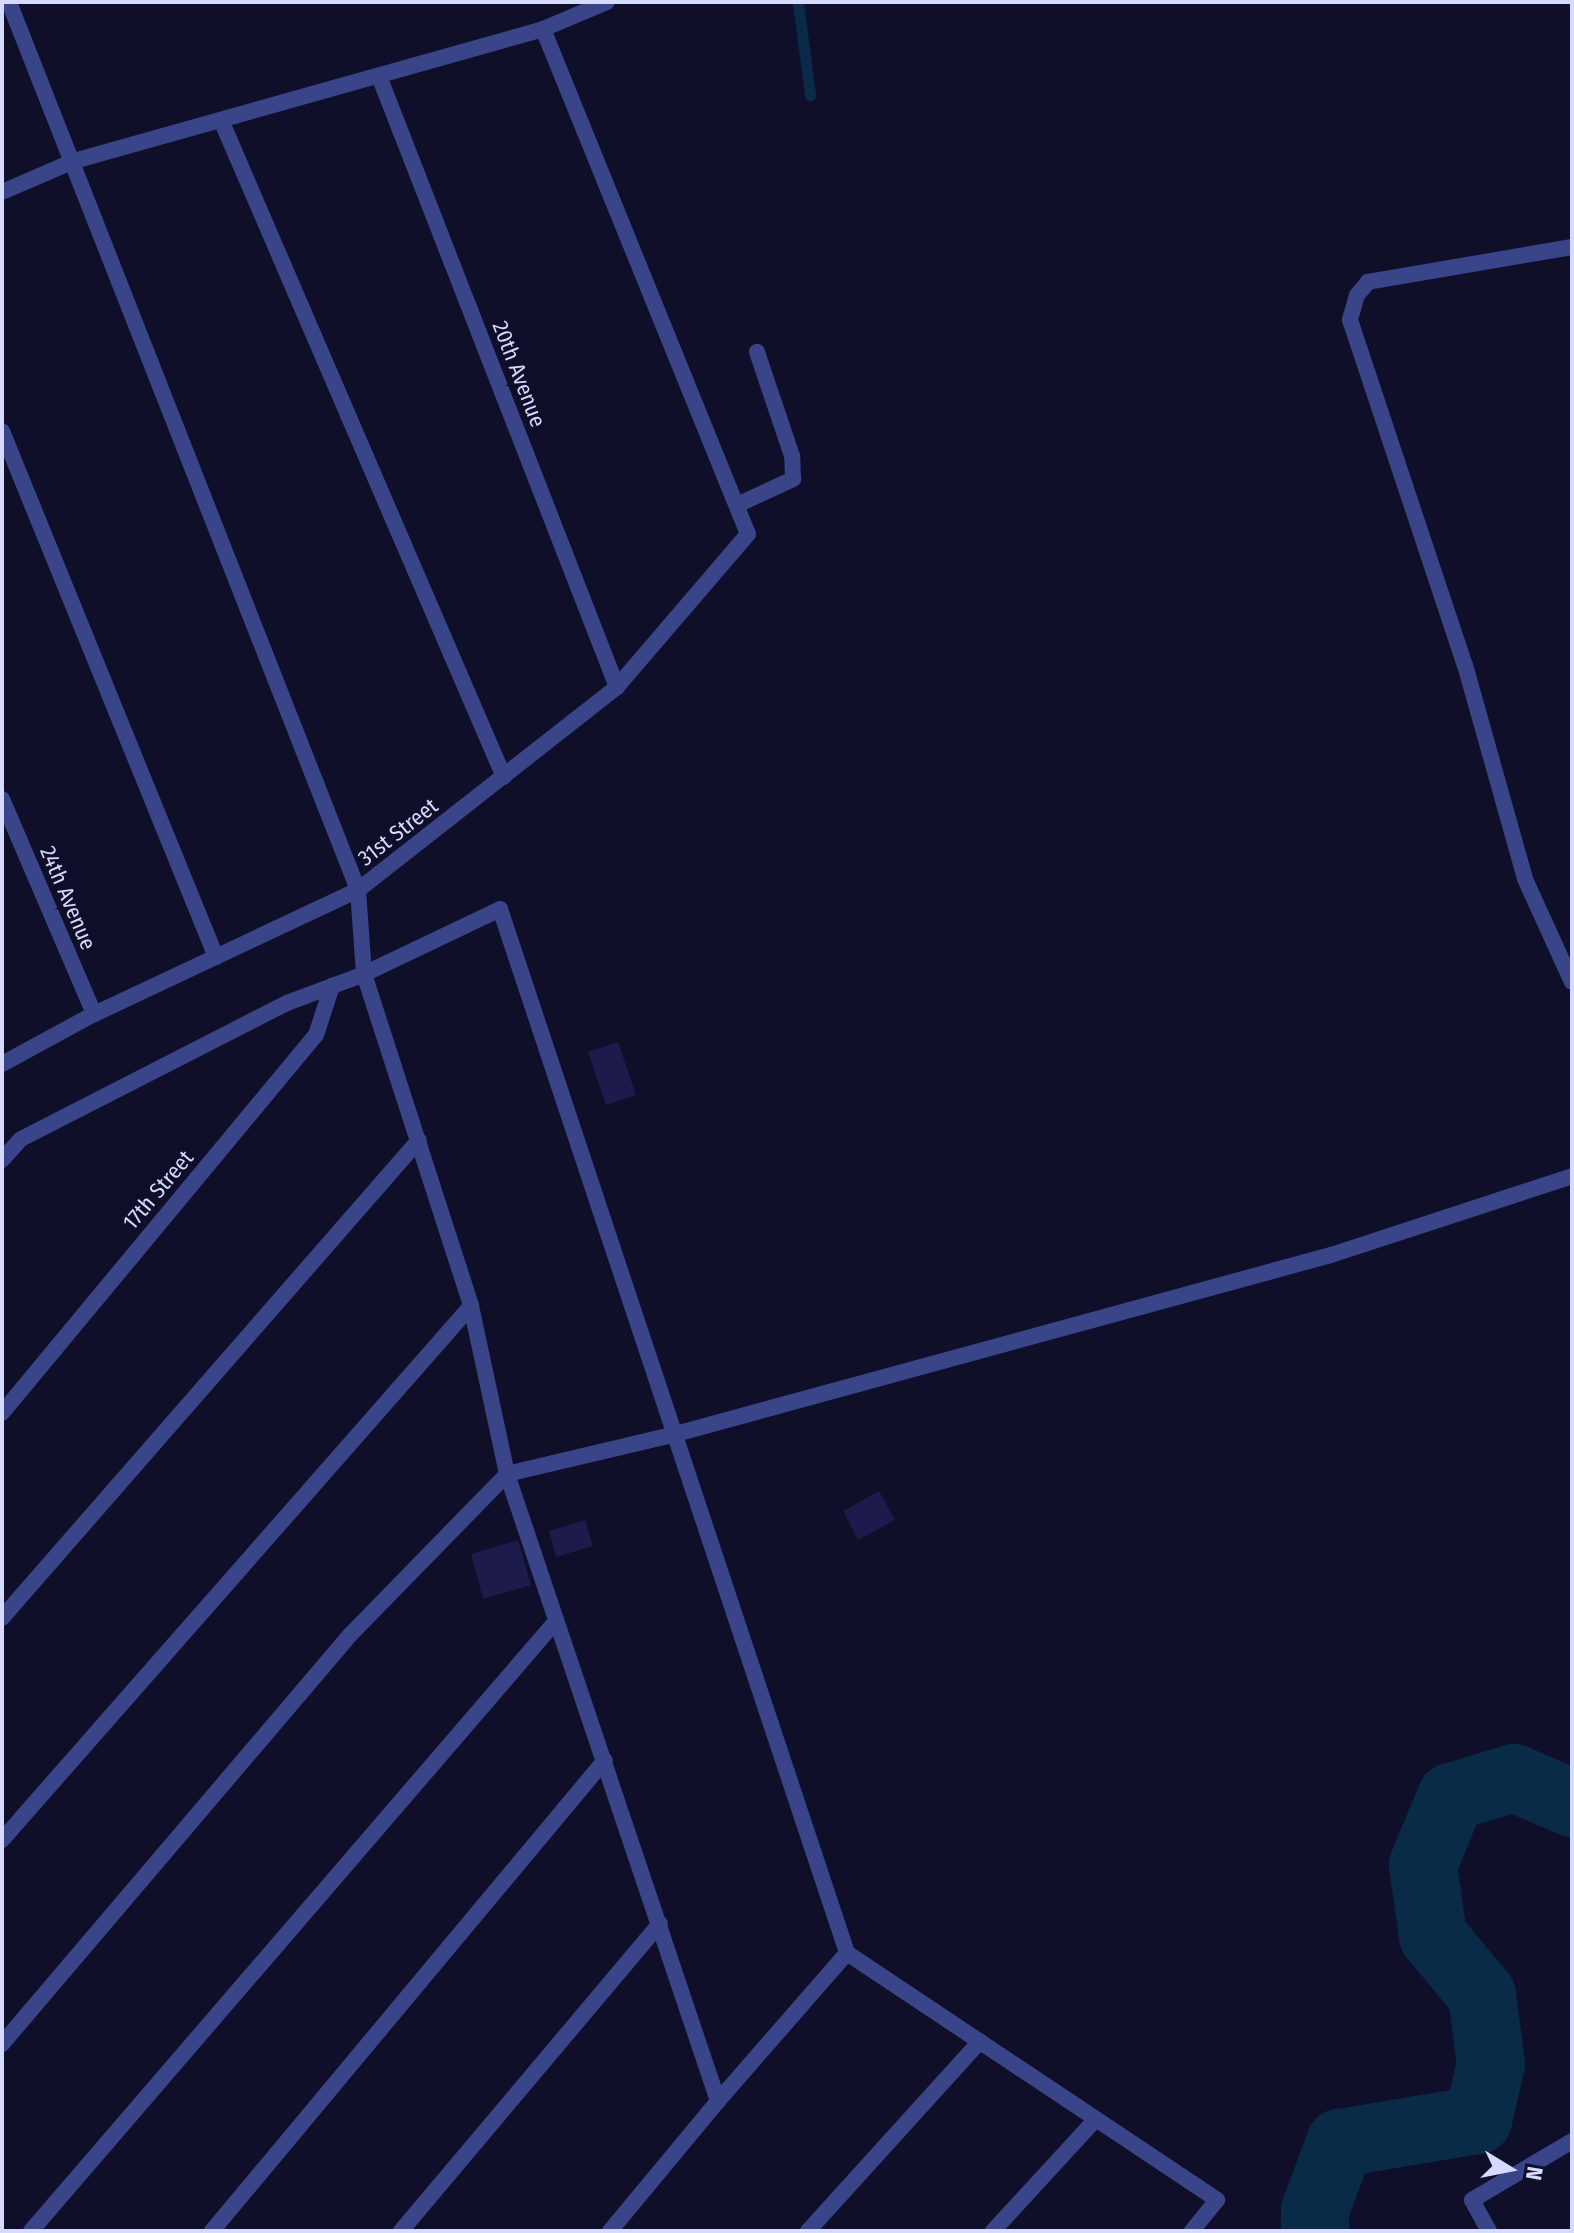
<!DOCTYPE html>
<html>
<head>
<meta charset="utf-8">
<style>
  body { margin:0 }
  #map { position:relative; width:1574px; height:2233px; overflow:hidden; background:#0f0f29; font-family:"Fira Sans Condensed",sans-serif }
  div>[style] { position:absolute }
  .stream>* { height:11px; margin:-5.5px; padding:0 5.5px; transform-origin:5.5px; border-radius:5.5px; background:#092b48 }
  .river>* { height:68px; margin:-34px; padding:0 34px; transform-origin:34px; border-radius:34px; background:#092b48 }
  .building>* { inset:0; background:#1c1b4b }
  .lane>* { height:16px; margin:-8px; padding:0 8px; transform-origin:8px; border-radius:8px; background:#394489 }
  .street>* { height:16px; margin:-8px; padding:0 8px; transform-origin:8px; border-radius:8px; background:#394489 }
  span { translate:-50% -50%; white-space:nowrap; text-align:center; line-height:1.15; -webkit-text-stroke:6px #0f0f29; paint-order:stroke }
  .street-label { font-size:22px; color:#d7daff }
  .frame { position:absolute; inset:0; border:4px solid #d7daff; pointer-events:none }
  .north { position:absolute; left:1470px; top:2129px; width:80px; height:80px; -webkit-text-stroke:6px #0f0f29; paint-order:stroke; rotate:100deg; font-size:22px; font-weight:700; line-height:32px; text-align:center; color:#d7daff }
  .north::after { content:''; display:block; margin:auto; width:28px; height:36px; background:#d7daff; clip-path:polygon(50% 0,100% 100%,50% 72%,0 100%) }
</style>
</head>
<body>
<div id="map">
  <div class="stream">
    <div style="left:798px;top:2px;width:94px;rotate:82.6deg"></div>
  </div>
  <div class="river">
    <div style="left:1315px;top:2231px;width:21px;rotate:-90deg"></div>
    <div style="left:1315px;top:2210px;width:72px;rotate:-69.5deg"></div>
    <div style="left:1340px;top:2143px;width:140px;rotate:-9.5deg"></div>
    <div style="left:1478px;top:2120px;width:57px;rotate:-76.9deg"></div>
    <div style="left:1491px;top:2064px;width:70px;rotate:-97.4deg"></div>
    <div style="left:1482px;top:1995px;width:77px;rotate:-129.7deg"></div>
    <div style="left:1433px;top:1936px;width:72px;rotate:-98deg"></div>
    <div style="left:1423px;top:1865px;width:74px;rotate:-67.6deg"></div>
    <div style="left:1451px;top:1797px;width:66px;rotate:-16.8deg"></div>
    <div style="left:1514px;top:1778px;width:63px;rotate:23.3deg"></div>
  </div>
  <div class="building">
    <div style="clip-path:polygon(618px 1042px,636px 1095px,606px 1105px,588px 1052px)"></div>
    <div style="clip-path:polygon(879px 1491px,895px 1520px,858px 1540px,843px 1511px)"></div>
    <div style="clip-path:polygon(585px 1520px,593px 1546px,556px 1557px,549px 1531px)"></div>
    <div style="clip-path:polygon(518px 1540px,531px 1585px,483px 1599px,471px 1554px)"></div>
  </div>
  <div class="lane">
    <div style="left:1572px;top:247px;width:207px;rotate:170.3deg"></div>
    <div style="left:1368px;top:282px;width:17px;rotate:130deg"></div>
    <div style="left:1357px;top:295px;width:26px;rotate:106deg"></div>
    <div style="left:1350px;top:320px;width:364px;rotate:71.6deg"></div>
    <div style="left:1465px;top:665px;width:222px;rotate:74.3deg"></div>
    <div style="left:1525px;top:879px;width:113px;rotate:65.5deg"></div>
    <div style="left:737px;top:505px;width:62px;rotate:-24.9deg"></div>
    <div style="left:793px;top:479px;width:23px;rotate:-92deg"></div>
    <div style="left:792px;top:456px;width:110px;rotate:-108.6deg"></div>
    <div style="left:672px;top:1435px;width:683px;rotate:-15.28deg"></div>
    <div style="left:1331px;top:1255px;width:254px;rotate:-18.1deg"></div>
  </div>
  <div class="street">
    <div style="left:9px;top:2px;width:954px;rotate:68.54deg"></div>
    <div style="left:358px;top:890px;width:84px;rotate:85.9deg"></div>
    <div style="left:364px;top:974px;width:349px;rotate:72.1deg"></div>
    <div style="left:543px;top:29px;width:69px;rotate:-22.9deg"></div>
    <div style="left:379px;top:76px;width:656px;rotate:68.72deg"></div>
    <div style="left:221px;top:120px;width:715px;rotate:66.7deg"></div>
    <div style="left:2px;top:192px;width:78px;rotate:-23.3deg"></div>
    <div style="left:74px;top:161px;width:487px;rotate:-15.7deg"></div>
    <div style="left:543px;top:29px;width:545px;rotate:67.91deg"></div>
    <div style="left:748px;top:534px;width:201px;rotate:130.6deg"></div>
    <div style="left:617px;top:687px;width:329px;rotate:141.9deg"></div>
    <div style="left:358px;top:890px;width:292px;rotate:154.8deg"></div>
    <div style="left:94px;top:1014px;width:105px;rotate:151.5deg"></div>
    <div style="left:2px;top:431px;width:568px;rotate:67.86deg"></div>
    <div style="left:2px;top:799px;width:234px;rotate:66.8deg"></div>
    <div style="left:2px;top:1160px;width:28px;rotate:-48deg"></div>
    <div style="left:21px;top:1139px;width:299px;rotate:-27.1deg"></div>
    <div style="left:287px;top:1003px;width:82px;rotate:-20.6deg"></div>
    <div style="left:364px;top:974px;width:151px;rotate:-25.5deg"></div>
    <div style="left:500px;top:909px;width:1100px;rotate:71.61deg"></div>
    <div style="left:847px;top:1953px;width:196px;rotate:131.1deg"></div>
    <div style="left:2px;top:1413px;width:491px;rotate:-50.3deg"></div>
    <div style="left:316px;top:1035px;width:52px;rotate:-71.9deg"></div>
    <div style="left:2px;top:1618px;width:634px;rotate:-48.9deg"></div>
    <div style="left:2px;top:1840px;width:711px;rotate:-48.71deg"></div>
    <div style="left:471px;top:1306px;width:172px;rotate:77.9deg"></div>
    <div style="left:507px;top:1474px;width:662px;rotate:71.4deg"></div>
    <div style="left:718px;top:2101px;width:169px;rotate:129.7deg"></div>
    <div style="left:847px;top:1953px;width:445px;rotate:33.7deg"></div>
    <div style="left:1217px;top:2200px;width:40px;rotate:129deg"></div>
    <div style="left:2px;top:2044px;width:537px;rotate:-49.61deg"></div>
    <div style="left:350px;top:1635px;width:225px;rotate:-45.7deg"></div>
    <div style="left:507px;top:1474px;width:170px;rotate:-13.3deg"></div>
    <div style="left:31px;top:2231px;width:805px;rotate:-49.28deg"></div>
    <div style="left:212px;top:2231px;width:613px;rotate:-50.16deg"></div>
    <div style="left:401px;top:2231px;width:402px;rotate:-49.9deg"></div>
    <div style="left:808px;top:2231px;width:256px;rotate:-47.8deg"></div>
    <div style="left:993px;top:2231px;width:152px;rotate:-47.4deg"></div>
    <div style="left:1489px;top:2231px;width:35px;rotate:-119deg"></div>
    <div style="left:1472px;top:2200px;width:116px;rotate:-30.5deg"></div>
  </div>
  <div class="street-label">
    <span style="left:519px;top:374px;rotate:69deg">20th Avenue</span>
    <span style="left:398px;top:832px;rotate:-38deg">31st Street</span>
    <span style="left:68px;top:898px;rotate:67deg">24th Avenue</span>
    <span style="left:158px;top:1190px;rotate:-50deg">17th Street</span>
  </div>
  <div class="frame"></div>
  <div class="north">N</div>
</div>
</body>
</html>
